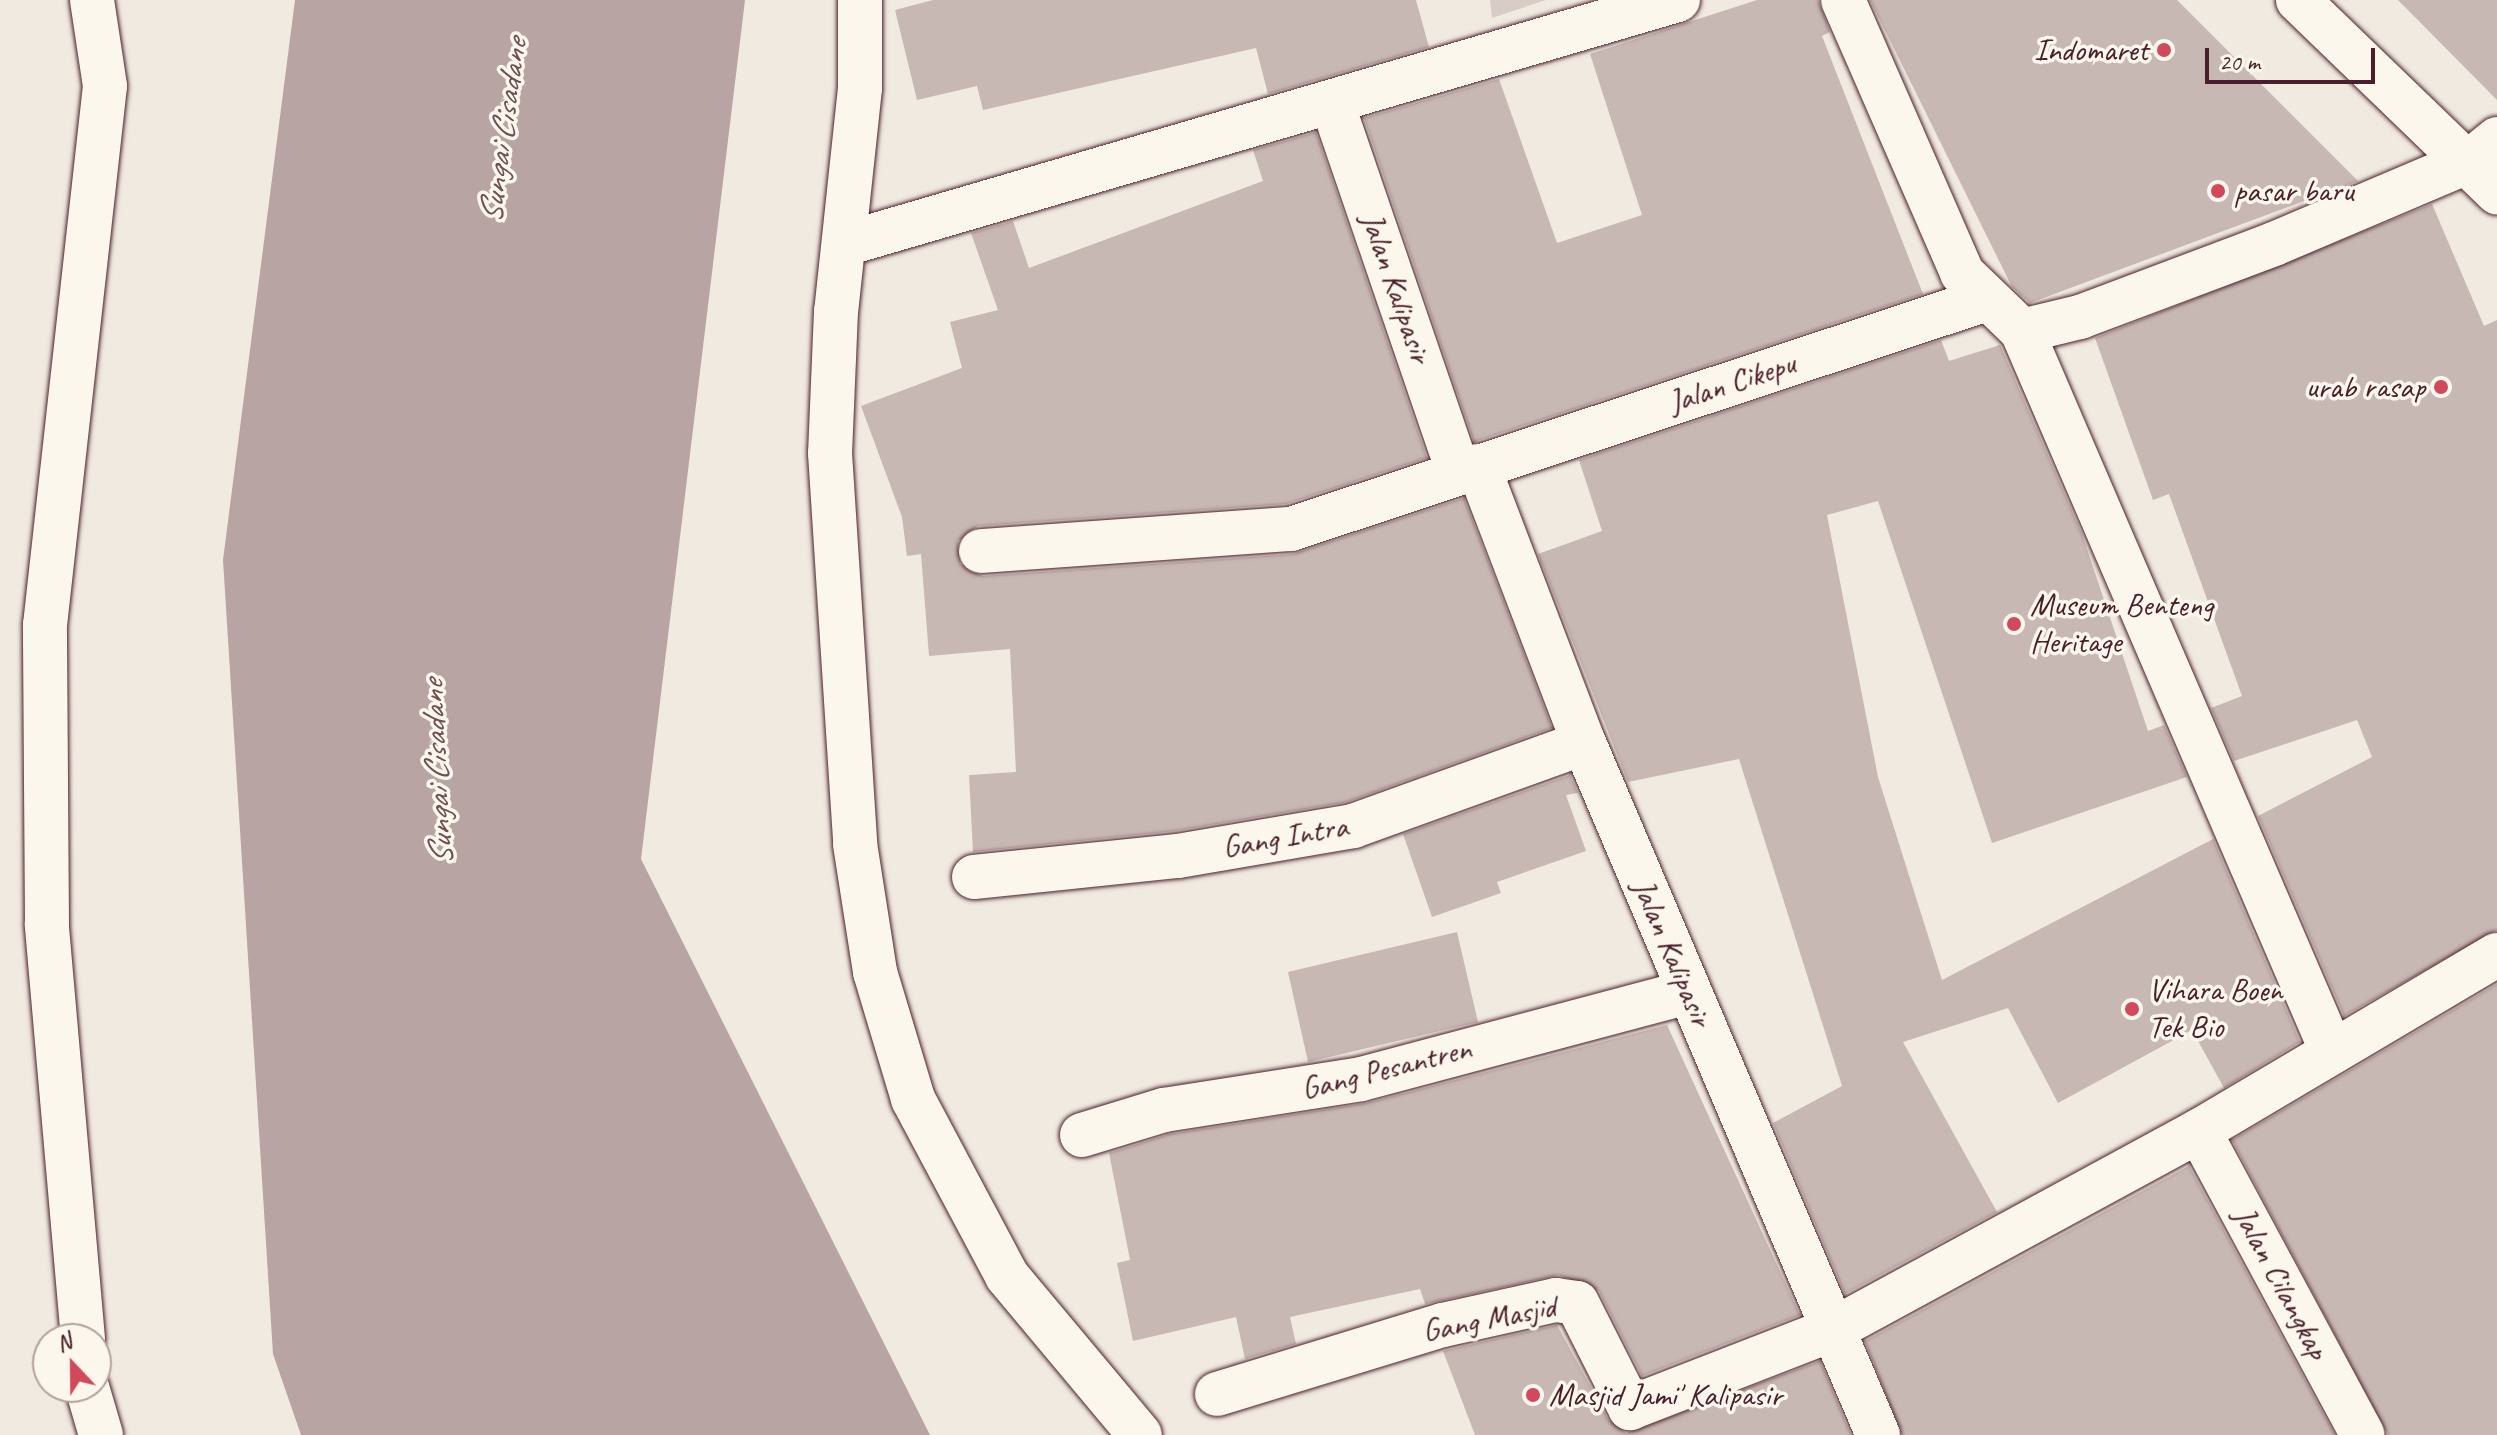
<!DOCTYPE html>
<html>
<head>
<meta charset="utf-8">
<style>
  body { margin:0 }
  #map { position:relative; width:2497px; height:1435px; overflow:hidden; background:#f0eae0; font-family:Caveat,sans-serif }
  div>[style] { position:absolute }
  .green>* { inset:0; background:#d8ccc6 }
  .water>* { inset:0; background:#b8a4a2 }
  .building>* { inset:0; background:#c8b8b3 }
  .roads { filter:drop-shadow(0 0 2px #4a1f2b) drop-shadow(0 0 2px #4a1f2b) }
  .minor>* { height:44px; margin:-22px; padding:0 22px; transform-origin:22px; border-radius:22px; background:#fbf7ec }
  .major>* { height:44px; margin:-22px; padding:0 22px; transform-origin:22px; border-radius:22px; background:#fbf7ec }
  .dots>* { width:22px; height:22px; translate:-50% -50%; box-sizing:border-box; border:4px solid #fbf7ec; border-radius:50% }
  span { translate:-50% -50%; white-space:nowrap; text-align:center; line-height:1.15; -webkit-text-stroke:7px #fbf7ec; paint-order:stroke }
  .poi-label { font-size:32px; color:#4a1f2b }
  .right { translate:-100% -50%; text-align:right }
  .left { translate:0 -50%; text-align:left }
  .street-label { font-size:32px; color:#4a1f2b }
  .water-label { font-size:34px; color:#704e55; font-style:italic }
  .north { position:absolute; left:32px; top:1323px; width:80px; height:80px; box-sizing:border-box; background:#fbf7ec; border:2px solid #b4a19f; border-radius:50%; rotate:338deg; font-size:22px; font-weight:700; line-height:32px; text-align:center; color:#4a1f2b }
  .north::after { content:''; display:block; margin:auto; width:28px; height:36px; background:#d1495b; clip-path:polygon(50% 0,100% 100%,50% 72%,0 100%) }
  .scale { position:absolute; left:2205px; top:48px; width:170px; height:36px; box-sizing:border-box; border:4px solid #4a1f2b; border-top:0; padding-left:10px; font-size:24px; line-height:28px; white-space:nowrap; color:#4a1f2b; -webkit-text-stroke:6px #fbf7ec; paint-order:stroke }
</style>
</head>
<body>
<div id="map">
  <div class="green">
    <div style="clip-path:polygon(1490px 0,1546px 0,1492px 18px)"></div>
  </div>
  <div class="water">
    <div style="clip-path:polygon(295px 0,745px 0,641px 859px,930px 1435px,301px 1435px,273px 1354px,223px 560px)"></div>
  </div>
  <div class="building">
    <div style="clip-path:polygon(933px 0,1416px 0,1429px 47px,1268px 94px,1256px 48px,983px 110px,977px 86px,917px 100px,895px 10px)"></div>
    <div style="clip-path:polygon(1757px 0,1818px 0,1830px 32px,1822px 36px,1923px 294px,1474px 442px,1364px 118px,1499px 79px,1557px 243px,1642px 215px,1590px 54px)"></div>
    <div style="clip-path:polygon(1870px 0,2177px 0,2358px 181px,2030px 303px,2012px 287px)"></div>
    <div style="clip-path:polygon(2398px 0,2497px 0,2497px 100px)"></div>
    <div style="clip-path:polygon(1316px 132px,1427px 458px,1286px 504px,978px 526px,958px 541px,960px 564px,983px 576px,1293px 554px,1464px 498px,1552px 728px,1347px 802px,1175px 831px,973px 852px,969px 775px,1016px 772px,1010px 649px,929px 656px,921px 554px,907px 556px,902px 517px,861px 406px,962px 368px,950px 322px,998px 310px,971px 233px,1013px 221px,1029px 268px,1263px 181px,1253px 150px)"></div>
    <div style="clip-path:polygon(2432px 204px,2484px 326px,2497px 320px,2497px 930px,2344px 1016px,2258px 816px,2372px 757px,2357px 720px,2234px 761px,2211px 708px,2242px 696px,2169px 494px,2153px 500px,2095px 338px)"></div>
    <div style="clip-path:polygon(1941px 340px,1949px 361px,2000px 345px,2082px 534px,2148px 731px,2164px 725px,2187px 777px,1992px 843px,1878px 501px,1827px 515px,1878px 777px,1942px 980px,2213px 839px,2300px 1042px,2224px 1088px,2192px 1030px,2058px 1103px,2008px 1008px,1903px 1042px,1997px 1212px,1845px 1294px,1773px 1123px,1842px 1086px,1739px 759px,1628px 782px,1538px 554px,1602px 531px,1579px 460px)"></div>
    <div style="clip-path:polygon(1570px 775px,1578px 793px,1566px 795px,1586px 851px,1497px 882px,1501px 893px,1432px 917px,1403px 834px)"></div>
    <div style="clip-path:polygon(1457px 932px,1478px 1022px,1308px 1062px,1288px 972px)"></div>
    <div style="clip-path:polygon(2497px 984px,2497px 1435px,2388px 1435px,2232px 1140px)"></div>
    <div style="clip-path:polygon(1667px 1025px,1800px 1315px,1642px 1376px,1599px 1291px,1559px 1275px,1425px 1304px,1420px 1289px,1290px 1317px,1296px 1344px,1245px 1359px,1236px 1317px,1133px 1341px,1117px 1263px,1130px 1260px,1109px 1153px,1170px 1134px,1367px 1103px)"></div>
    <div style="clip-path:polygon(2189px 1166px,2335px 1435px,1902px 1435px,1865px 1341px)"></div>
    <div style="clip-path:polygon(1557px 1325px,1608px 1419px,1626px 1433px,1820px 1361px,1851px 1435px,1475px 1435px,1443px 1351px)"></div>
  </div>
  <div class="roads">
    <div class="minor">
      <div style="left:860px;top:0;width:88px;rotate:90deg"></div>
      <div style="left:860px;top:88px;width:224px;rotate:96.1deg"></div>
      <div style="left:836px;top:311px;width:142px;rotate:92.4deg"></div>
      <div style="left:830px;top:453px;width:392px;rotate:86.3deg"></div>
      <div style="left:855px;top:844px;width:130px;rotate:81.1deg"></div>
      <div style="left:875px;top:972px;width:133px;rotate:73.3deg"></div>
      <div style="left:913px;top:1099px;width:200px;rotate:62deg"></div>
      <div style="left:1007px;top:1276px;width:207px;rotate:50.1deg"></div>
      <div style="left:1843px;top:0;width:298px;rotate:66.4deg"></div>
      <div style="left:1962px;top:273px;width:83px;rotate:44deg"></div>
      <div style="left:2022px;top:331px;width:785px;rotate:66.73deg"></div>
      <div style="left:1332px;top:103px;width:390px;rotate:71.1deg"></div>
      <div style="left:845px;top:244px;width:868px;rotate:-16.33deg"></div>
      <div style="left:2022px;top:331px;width:60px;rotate:-13.6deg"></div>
      <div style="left:2080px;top:317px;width:207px;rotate:-20.6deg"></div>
      <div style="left:2274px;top:244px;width:213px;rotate:-23deg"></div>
      <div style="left:2470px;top:161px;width:35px;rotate:-39deg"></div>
      <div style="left:1478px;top:466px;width:297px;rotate:69.1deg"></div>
      <div style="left:1584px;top:743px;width:752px;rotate:66.98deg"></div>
      <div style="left:981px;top:551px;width:311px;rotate:-4.1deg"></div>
      <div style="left:1291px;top:529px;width:733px;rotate:-18.29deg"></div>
      <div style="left:974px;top:877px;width:205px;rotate:-5.9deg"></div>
      <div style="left:1178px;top:856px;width:178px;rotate:-9.7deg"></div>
      <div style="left:1353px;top:826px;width:245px;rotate:-19.8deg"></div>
      <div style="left:2199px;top:1131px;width:345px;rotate:61.7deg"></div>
      <div style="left:1082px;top:1135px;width:86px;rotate:-17deg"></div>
      <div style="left:1164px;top:1110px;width:199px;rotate:-8.9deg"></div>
      <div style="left:1361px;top:1079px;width:337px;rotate:-14.9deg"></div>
      <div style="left:83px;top:1339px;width:417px;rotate:-95deg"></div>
      <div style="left:47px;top:924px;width:299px;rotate:-90.4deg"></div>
      <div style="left:45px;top:625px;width:542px;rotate:-83.65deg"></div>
      <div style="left:105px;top:86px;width:87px;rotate:-98.6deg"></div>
      <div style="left:87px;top:1387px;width:50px;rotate:73.7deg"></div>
      <div style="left:1217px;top:1394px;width:236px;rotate:-17deg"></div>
      <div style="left:1443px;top:1325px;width:116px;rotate:-12.5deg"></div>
      <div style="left:1556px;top:1300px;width:21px;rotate:8deg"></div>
      <div style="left:1577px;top:1303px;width:118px;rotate:63.2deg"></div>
      <div style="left:1630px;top:1408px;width:219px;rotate:-21.2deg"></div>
      <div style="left:1834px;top:1329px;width:415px;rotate:-28.5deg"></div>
      <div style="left:2199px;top:1131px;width:346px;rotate:-30.6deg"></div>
    </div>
    <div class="major">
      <div style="left:2298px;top:0;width:277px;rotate:44deg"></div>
    </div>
  </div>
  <div class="dots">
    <div style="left:2164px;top:50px;background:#d1495b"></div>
    <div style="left:2218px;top:191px;background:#d1495b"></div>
    <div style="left:2441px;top:387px;background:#d1495b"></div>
    <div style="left:2014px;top:624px;background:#d1495b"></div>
    <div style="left:2132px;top:1009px;background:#d1495b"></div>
    <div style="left:1533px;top:1395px;background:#d1495b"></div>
  </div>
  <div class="poi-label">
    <span class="right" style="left:2148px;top:50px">Indomaret</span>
    <span class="left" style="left:2234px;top:191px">pasar baru</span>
    <span class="right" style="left:2425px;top:387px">urab rasap</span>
    <span class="left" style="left:2030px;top:624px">Museum Benteng<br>Heritage</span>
    <span class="left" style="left:2148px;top:1009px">Vihara Boen<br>Tek Bio</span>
    <span class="left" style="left:1549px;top:1395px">Masjid Jami' Kalipasir</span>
  </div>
  <div class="street-label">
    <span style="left:1396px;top:288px;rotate:71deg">Jalan Kalipasir</span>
    <span style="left:1732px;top:383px;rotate:-18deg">Jalan Cikepu</span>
    <span style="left:1285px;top:837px;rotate:-10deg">Gang Intra</span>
    <span style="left:1672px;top:953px;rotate:67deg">Jalan Kalipasir</span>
    <span style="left:1386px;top:1069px;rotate:-14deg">Gang Pesantren</span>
    <span style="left:2281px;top:1283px;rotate:62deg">Jalan Cilangkap</span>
    <span style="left:1489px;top:1319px;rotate:-11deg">Gang Masjid</span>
  </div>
  <div class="water-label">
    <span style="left:502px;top:131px;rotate:-82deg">Sungai Cisadane</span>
    <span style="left:436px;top:773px;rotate:-93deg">Sungai Cisadane</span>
  </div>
  <div class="north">N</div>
  <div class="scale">20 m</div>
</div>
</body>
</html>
